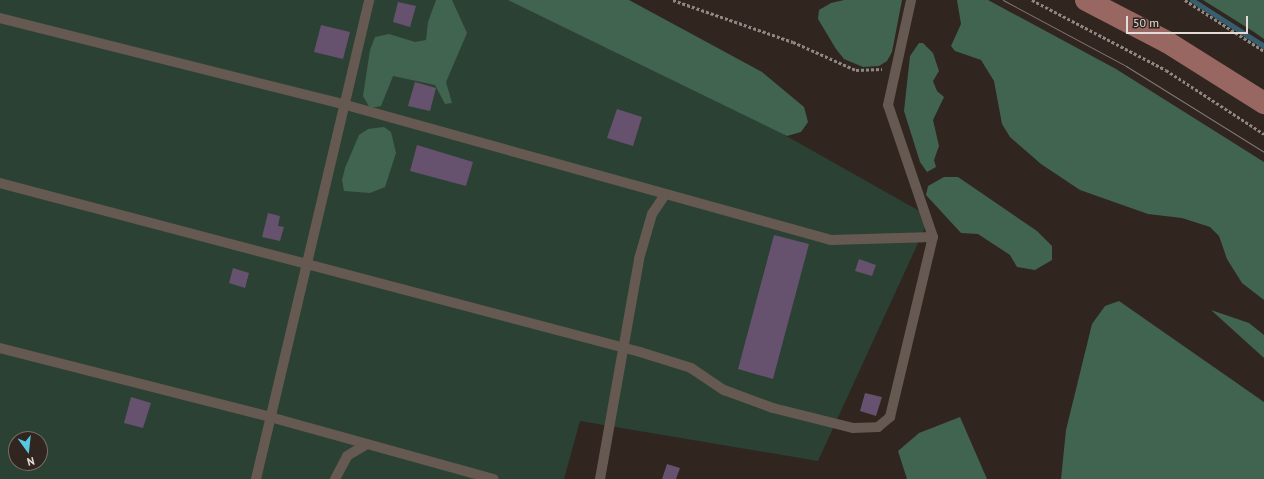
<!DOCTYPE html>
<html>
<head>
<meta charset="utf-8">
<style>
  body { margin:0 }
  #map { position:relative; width:1264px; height:479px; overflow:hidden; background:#30251f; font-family:"PT Sans",sans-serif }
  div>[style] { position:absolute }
  .green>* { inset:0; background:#2b4134 }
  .forest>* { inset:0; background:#416450 }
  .stream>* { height:5px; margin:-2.5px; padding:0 2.5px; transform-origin:2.5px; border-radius:2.5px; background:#355f6f }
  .building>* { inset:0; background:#66516f }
  .path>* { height:2.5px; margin-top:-1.25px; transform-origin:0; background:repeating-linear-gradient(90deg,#908782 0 3px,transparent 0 5px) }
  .service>* { height:10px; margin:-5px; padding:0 5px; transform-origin:5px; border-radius:5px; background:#665952 }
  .primary>* { height:22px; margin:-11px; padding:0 11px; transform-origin:11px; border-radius:11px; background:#986761 }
  .tram>* { height:1px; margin:-0.5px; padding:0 0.5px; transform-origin:0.5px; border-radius:0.5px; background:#847a75 }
  span { translate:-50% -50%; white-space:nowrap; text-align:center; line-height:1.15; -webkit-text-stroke:3.5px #30251f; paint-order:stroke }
  .north { position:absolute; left:8px; top:431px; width:40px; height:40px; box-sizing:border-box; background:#30251f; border:1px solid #786e69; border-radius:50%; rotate:165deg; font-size:11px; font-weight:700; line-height:16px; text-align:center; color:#e4dcd8 }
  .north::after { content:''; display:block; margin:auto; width:14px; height:18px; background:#56c9e1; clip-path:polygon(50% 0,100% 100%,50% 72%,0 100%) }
  .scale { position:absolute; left:1126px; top:16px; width:122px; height:18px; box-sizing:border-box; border:2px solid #e4dcd8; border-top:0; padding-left:5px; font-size:12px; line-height:14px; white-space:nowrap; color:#e4dcd8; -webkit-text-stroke:3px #30251f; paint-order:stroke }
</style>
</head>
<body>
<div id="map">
  <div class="green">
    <div style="clip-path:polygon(evenodd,0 0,513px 0,758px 120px,930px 217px,818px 461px,580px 421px,564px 479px,0 479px,0 0,16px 439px,40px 439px,40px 463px,16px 463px,16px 439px)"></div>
  </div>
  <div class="forest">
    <div style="clip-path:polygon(436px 0,452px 0,467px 33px,446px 82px,452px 103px,445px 104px,435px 85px,393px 76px,381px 106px,370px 108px,363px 96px,370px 50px,375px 37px,389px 34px,415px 42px,426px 40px,428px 22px)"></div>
    <div style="clip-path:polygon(508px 0,629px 0,762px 72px,804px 107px,808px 122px,801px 132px,787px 136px)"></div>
    <div style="clip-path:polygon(844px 0,902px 0,892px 52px,887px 61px,879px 66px,863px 67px,844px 59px,836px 49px,818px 19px,819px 10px,831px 3px)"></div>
    <div style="clip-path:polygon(957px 0,988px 0,1116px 69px,1264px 162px,1264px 300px,1242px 283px,1227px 259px,1219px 236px,1210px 227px,1182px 218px,1148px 214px,1080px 190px,1041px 164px,1010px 137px,1002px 124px,994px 81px,981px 60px,955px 51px,951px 46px,961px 24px)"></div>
    <div style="clip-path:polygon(1203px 0,1264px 0,1264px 39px,1254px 32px)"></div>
    <div style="clip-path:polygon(919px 43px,923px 43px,933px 53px,939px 71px,933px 81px,937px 91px,944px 97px,933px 120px,939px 146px,934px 160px,936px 167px,927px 172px,920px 162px,904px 111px,910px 56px)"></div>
    <div style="clip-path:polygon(384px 127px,391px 132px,396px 153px,385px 187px,370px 193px,344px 191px,342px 180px,345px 168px,359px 135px,368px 129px)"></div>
    <div style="clip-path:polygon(944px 177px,958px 177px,1037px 231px,1052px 246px,1052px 260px,1035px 270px,1017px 267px,1010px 255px,978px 234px,961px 233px,926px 195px,928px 186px)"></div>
    <div style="clip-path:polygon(1119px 301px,1264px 402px,1264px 479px,1061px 479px,1066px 430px,1092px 324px,1105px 306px)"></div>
    <div style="clip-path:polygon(1211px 310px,1249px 323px,1264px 335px,1264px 358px)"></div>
    <div style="clip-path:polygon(960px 417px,987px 479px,907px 479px,898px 451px,919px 433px)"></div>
  </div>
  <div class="stream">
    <div style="left:1192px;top:0;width:85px;rotate:32.6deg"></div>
  </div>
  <div class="building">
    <div style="clip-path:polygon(398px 2px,416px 6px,410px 27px,393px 22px)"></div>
    <div style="clip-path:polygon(321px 25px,350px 32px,343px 59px,314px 52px)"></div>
    <div style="clip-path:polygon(415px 82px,436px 88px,430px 111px,408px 106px)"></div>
    <div style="clip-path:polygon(617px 109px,642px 117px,633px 146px,607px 138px)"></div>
    <div style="clip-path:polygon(417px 145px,473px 162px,466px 186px,410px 171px)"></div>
    <div style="clip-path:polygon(268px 213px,280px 216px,278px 226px,284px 227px,280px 241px,262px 237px)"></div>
    <div style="clip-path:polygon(774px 235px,809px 244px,773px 379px,738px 369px)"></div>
    <div style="clip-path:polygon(859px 259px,876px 265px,872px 276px,855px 271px)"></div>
    <div style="clip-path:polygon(233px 268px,249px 273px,245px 288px,229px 283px)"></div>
    <div style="clip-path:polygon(865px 393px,882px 397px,876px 416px,860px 411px)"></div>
    <div style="clip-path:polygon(131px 397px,151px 403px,143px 428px,124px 423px)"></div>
    <div style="clip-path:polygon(667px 464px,680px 468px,676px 479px,662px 479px)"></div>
  </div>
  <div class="path">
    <div style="left:673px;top:0;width:127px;rotate:19.3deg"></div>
    <div style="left:793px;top:42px;width:69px;rotate:24deg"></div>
    <div style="left:856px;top:70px;width:26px;rotate:-2deg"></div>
    <div style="left:1032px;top:0;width:151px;rotate:27.6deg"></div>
    <div style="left:1166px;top:70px;width:117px;rotate:33.1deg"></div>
    <div style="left:1185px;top:0;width:94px;rotate:32.8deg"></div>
  </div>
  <div class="service">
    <div style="left:0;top:18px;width:357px;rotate:14.1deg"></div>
    <div style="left:346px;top:105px;width:503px;rotate:15.55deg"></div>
    <div style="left:831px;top:240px;width:102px;rotate:-1.7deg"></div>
    <div style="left:933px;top:237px;width:139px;rotate:-108.8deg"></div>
    <div style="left:888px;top:105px;width:107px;rotate:-77.6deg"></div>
    <div style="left:0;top:183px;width:662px;rotate:14.79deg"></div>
    <div style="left:640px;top:352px;width:53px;rotate:17.4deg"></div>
    <div style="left:691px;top:368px;width:40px;rotate:34deg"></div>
    <div style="left:724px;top:390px;width:52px;rotate:20.2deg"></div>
    <div style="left:773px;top:408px;width:82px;rotate:14deg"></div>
    <div style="left:853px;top:428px;width:25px;rotate:-2deg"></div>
    <div style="left:878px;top:427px;width:16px;rotate:-40deg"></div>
    <div style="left:890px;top:417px;width:185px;rotate:-76.6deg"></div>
    <div style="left:0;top:348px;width:279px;rotate:14.3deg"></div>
    <div style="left:270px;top:417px;width:232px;rotate:15.5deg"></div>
    <div style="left:256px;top:479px;width:492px;rotate:-76.7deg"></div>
    <div style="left:335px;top:479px;width:26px;rotate:-62deg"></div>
    <div style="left:347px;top:456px;width:23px;rotate:-31deg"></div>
    <div style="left:600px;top:479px;width:223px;rotate:-79.9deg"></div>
    <div style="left:639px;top:259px;width:47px;rotate:-73.9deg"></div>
    <div style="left:652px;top:214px;width:23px;rotate:-56deg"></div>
  </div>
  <div class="primary">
    <div style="left:1086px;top:0;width:91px;rotate:27.4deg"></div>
    <div style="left:1167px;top:42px;width:115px;rotate:32.2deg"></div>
  </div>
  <div class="tram">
    <div style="left:1003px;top:0;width:140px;rotate:28.2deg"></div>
    <div style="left:1126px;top:66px;width:163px;rotate:31.9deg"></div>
  </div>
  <div class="north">N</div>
  <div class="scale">50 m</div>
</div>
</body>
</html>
